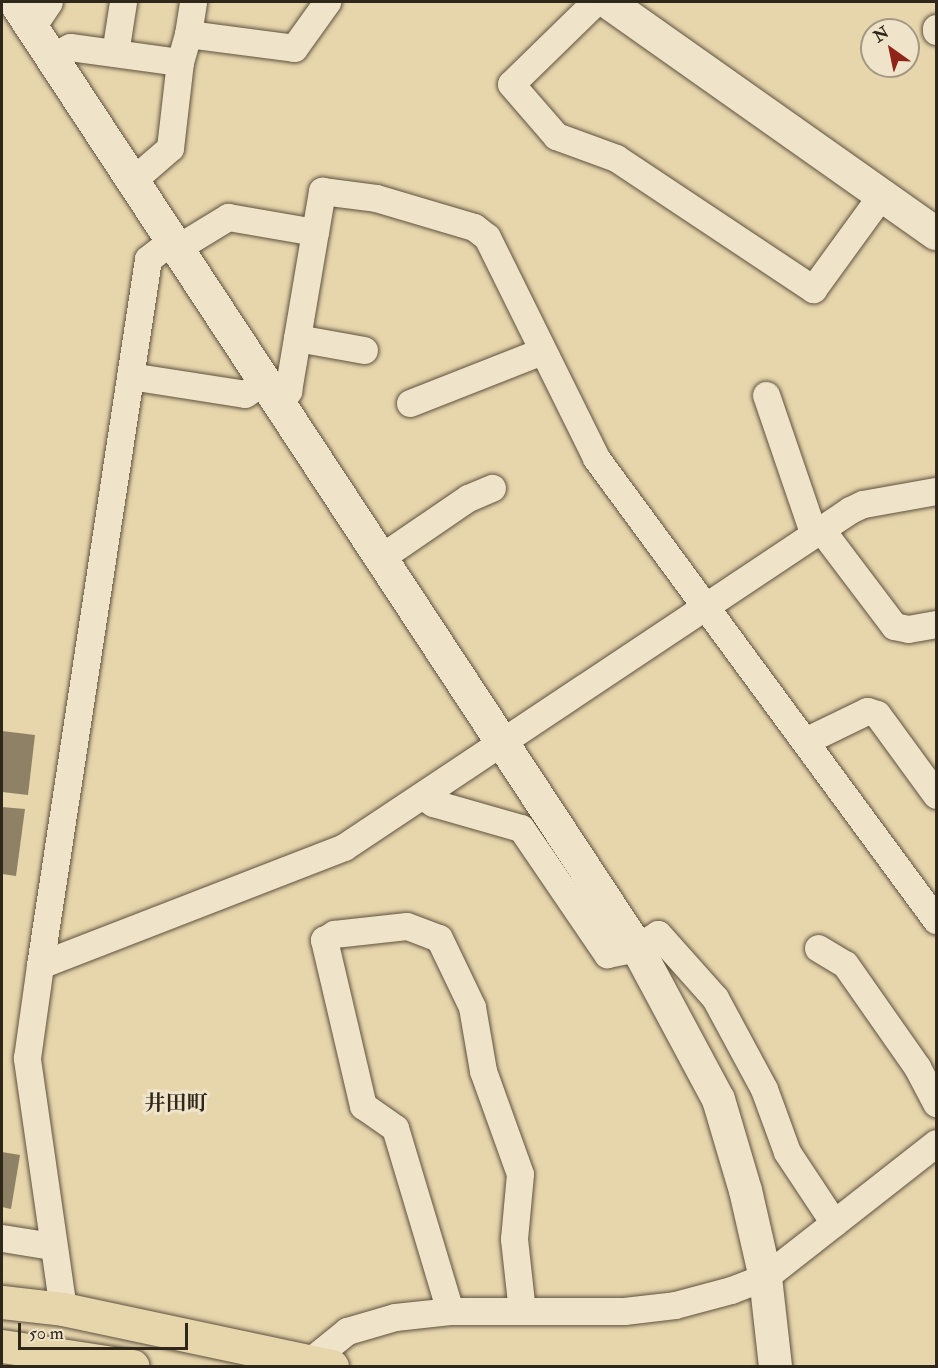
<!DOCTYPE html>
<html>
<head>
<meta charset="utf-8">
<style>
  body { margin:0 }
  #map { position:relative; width:938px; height:1368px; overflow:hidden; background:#e7d5ac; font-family:"IM FELL Double Pica","Noto Serif JP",serif }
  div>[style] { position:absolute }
  .building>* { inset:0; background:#8f8166 }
  .roads { filter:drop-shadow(0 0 2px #5e523f) drop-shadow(0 0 2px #5e523f) }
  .street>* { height:27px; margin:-13.5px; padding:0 13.5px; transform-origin:13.5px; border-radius:13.5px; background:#efe4c9 }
  .secondary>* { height:33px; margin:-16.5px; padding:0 16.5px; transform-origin:16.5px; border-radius:16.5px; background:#efe4c9 }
  .primary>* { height:33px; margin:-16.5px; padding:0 16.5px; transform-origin:16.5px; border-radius:16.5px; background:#e7d5ac }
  span { translate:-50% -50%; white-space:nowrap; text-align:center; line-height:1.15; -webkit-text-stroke:6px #efe4c9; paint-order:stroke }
  .quarter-label { font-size:21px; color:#30271b; font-weight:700 }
  .frame { position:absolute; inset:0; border:3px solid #30271b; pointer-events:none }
  .north { position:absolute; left:860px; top:18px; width:60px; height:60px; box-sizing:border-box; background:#efe4c9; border:2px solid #a39883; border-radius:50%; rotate:327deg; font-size:16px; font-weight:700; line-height:24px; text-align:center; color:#30271b }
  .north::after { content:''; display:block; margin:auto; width:21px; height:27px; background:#8f2418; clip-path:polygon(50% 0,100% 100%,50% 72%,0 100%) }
  .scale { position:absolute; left:18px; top:1323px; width:170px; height:27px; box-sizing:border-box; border:3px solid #30271b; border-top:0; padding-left:8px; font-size:18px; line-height:21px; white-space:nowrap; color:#30271b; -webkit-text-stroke:4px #efe4c9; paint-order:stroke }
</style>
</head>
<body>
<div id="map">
  <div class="building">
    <div style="clip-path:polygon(2px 731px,35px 735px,28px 795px,2px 792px)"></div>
    <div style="clip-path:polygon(2px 807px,25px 809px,16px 876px,2px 874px)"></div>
    <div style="clip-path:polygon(2px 1152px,20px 1155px,11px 1209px,2px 1207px)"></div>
  </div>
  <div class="roads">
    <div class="street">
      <div style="left:595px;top:2px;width:117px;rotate:135.7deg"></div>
      <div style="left:511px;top:84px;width:69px;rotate:49.1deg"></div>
      <div style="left:556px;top:136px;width:64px;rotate:20.1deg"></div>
      <div style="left:616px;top:158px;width:237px;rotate:33.6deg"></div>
      <div style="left:813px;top:289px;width:117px;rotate:-54deg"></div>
      <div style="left:32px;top:27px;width:30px;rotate:-56deg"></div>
      <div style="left:936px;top:28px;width:3px;rotate:90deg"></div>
      <div style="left:188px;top:34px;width:32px;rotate:-81deg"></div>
      <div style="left:115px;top:53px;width:52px;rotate:-81.1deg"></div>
      <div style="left:53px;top:56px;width:19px;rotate:-28deg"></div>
      <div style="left:70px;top:47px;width:111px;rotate:7.8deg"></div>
      <div style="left:180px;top:62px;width:29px;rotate:-74deg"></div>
      <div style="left:188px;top:34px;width:107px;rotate:7.5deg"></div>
      <div style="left:294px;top:48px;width:57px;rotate:-54.3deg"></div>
      <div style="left:133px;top:180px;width:49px;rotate:-40.9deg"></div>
      <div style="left:170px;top:148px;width:87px;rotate:-83.4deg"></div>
      <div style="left:297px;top:338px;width:68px;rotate:10.2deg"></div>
      <div style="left:130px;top:376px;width:116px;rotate:8.9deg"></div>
      <div style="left:245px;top:394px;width:24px;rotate:-35deg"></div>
      <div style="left:766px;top:395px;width:145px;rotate:71.1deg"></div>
      <div style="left:277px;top:399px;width:14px;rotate:-36deg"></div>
      <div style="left:288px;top:391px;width:161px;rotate:-80.4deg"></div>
      <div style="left:410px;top:403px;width:142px;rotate:-21.5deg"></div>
      <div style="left:820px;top:528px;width:123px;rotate:52.9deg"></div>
      <div style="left:894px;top:626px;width:14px;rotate:12deg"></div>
      <div style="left:908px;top:629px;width:28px;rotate:-10deg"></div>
      <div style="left:380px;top:558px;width:107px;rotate:-34.3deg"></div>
      <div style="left:468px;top:498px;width:26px;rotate:-23deg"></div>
      <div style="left:805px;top:741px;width:69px;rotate:-25.8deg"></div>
      <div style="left:867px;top:711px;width:10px;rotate:17deg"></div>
      <div style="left:877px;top:714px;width:100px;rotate:53.9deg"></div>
      <div style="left:424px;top:797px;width:11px;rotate:34deg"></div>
      <div style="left:433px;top:803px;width:91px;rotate:15.9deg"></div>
      <div style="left:521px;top:828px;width:153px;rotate:55.7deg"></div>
      <div style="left:607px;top:954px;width:31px;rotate:-11deg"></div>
      <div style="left:637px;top:948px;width:25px;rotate:-34deg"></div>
      <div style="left:658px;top:934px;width:86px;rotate:48.3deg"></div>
      <div style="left:715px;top:998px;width:103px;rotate:61.7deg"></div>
      <div style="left:764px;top:1089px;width:67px;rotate:69.9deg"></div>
      <div style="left:787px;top:1152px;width:85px;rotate:56.5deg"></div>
      <div style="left:818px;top:948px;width:31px;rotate:31deg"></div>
      <div style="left:845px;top:964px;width:126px;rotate:55deg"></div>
      <div style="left:917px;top:1067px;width:41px;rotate:62.2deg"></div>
      <div style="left:40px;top:965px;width:326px;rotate:-21.2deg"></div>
      <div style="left:344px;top:847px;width:608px;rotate:-33.66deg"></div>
      <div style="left:850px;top:510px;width:14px;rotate:-25deg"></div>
      <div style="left:863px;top:504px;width:74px;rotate:-10.1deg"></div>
      <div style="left:2px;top:1238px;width:51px;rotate:9.1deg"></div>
      <div style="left:63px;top:1309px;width:254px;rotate:-98.2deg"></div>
      <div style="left:27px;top:1058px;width:94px;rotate:-82deg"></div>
      <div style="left:40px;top:965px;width:714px;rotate:-81.3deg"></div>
      <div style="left:148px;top:259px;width:16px;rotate:-38deg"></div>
      <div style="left:161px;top:249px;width:16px;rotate:-4deg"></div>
      <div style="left:177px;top:248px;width:60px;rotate:-31.3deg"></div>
      <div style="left:228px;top:217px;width:88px;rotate:9.8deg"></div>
      <div style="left:315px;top:232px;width:42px;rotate:-80.3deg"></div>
      <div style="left:322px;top:191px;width:54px;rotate:7.4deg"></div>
      <div style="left:376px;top:198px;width:102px;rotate:16.5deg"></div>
      <div style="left:474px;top:227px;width:16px;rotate:38deg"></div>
      <div style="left:487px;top:237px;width:246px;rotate:63.7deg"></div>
      <div style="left:596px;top:458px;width:574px;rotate:53.65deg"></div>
      <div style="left:450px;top:1311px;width:191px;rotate:-106.7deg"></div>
      <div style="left:395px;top:1128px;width:39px;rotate:-145deg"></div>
      <div style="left:363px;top:1106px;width:171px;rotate:-103.2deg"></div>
      <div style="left:324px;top:940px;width:12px;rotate:-31deg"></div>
      <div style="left:334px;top:934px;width:73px;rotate:-6.3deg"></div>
      <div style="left:407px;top:926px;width:34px;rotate:21deg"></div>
      <div style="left:439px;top:938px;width:76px;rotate:64.4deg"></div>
      <div style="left:472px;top:1007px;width:65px;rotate:80.2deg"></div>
      <div style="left:483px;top:1071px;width:109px;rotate:70.2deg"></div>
      <div style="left:520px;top:1174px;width:65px;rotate:95.3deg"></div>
      <div style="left:514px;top:1239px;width:72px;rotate:83.7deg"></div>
      <div style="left:310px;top:1361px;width:48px;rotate:-39deg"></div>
      <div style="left:347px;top:1331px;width:50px;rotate:-16.3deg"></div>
      <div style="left:395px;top:1317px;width:55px;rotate:-6.2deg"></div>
      <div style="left:450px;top:1311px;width:174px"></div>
      <div style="left:624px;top:1311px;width:51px;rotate:-6.7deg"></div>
      <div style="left:675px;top:1305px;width:58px;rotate:-15deg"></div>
      <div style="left:731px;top:1290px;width:36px;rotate:-21deg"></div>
      <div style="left:765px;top:1277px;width:217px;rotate:-38.1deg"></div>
    </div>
    <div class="secondary">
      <div style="left:15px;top:2px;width:1132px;rotate:56.67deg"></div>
      <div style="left:637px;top:948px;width:171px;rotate:61.8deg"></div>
      <div style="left:718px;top:1099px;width:95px;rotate:73.5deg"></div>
      <div style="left:745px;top:1190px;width:89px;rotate:77.1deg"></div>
      <div style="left:765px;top:1277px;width:90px;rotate:83.6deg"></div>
      <div style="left:608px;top:2px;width:401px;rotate:35.2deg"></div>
    </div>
    <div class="primary">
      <div style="left:2px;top:1302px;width:61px;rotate:6.5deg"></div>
      <div style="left:63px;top:1309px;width:275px;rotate:12deg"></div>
      <div style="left:2px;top:1346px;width:132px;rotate:8.7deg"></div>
    </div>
  </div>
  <div class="quarter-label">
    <span style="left:176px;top:1104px">井田町</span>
  </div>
  <div class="frame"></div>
  <div class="north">N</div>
  <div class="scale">50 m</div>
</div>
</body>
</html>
